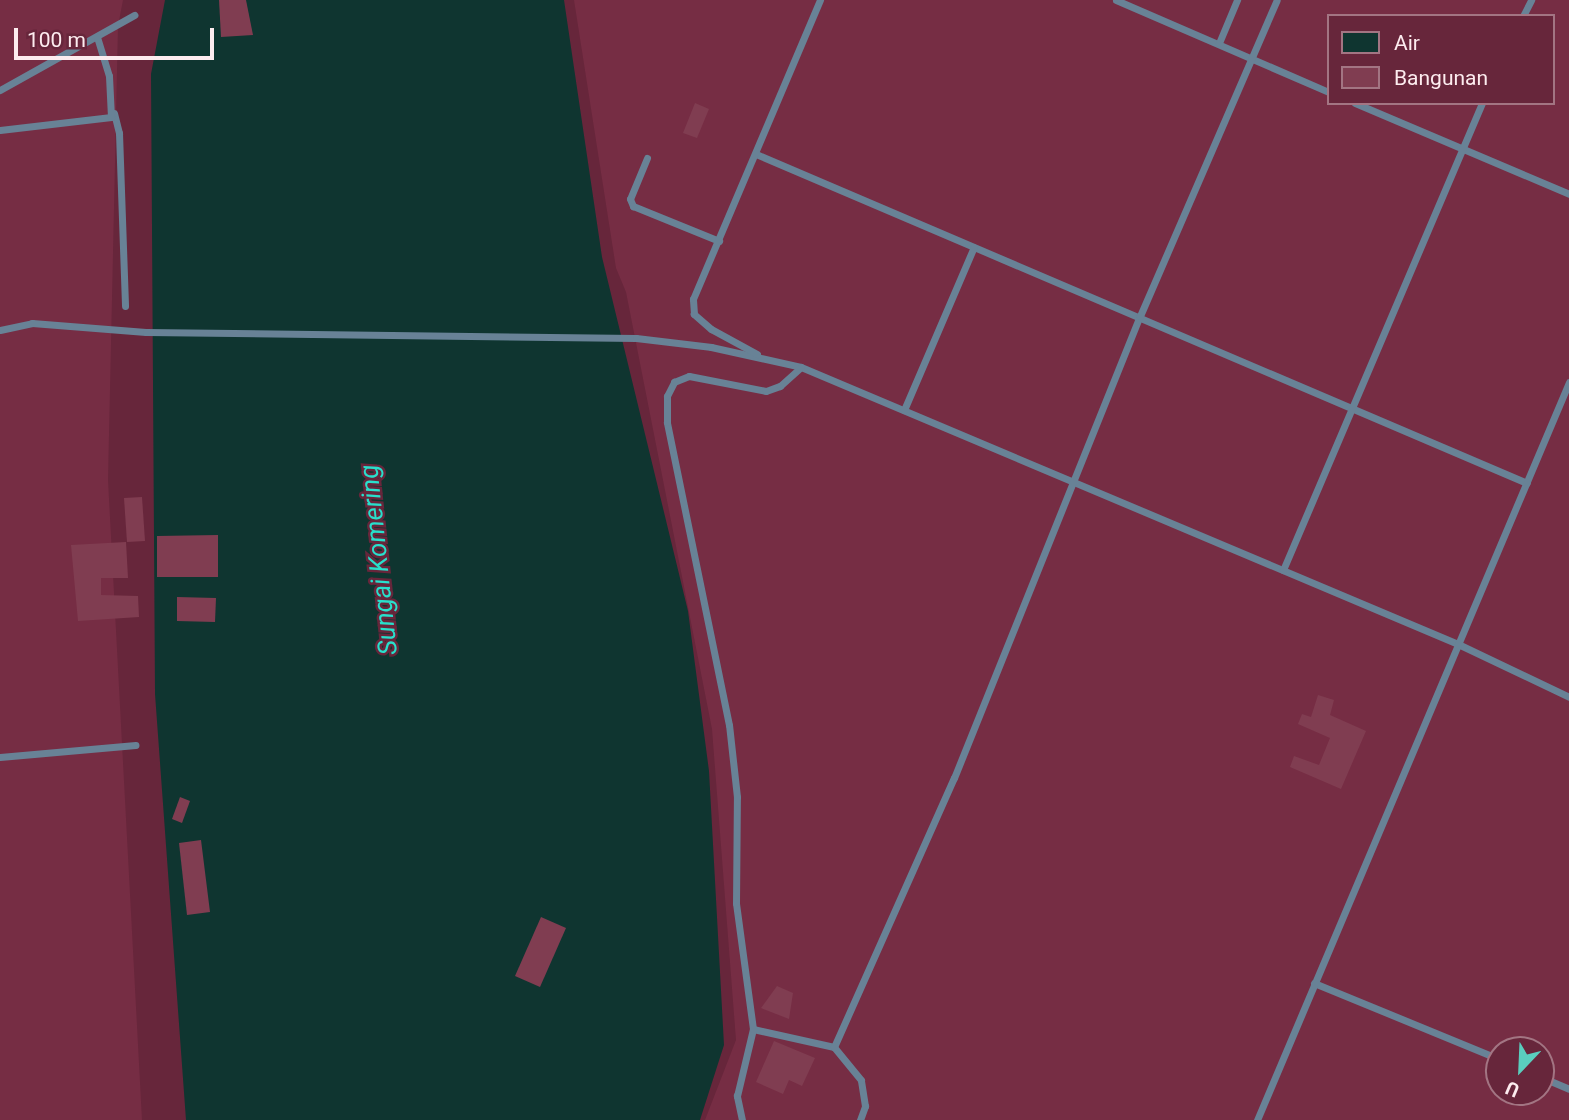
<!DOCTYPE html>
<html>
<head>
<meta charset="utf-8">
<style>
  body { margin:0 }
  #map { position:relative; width:1569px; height:1120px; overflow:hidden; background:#67263b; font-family:Roboto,sans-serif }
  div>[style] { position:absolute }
  .built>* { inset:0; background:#762d44 }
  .water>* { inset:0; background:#0f3530 }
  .building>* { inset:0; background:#803d51 }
  .lane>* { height:7px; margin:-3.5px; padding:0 3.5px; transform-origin:3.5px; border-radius:3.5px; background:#688296 }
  span { translate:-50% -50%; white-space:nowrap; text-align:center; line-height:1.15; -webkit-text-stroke:5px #67263b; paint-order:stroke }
  .water-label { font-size:26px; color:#28e0cc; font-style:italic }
  .legend { position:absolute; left:1327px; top:14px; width:228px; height:91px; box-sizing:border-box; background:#67263b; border:2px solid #a37583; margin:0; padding:9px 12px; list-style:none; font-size:21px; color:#fdecef }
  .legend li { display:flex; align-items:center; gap:14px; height:35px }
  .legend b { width:35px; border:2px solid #a37583 }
  .north { position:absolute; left:1485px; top:1036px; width:70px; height:70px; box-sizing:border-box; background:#67263b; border:2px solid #a37583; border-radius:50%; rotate:203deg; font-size:19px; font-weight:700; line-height:28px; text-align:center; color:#fdecef }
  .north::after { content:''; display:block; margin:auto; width:24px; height:32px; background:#5acebe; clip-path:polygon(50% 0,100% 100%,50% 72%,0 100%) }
  .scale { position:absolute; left:14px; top:28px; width:200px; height:32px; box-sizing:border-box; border:4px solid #fdecef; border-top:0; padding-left:9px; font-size:21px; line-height:24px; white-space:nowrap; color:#fdecef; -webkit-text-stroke:5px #67263b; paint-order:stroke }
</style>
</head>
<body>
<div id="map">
  <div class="built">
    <div style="clip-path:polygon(0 0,123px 0,118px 26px,108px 480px,142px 1120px,0 1120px)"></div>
    <div style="clip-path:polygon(evenodd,574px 0,1569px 0,1569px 1120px,705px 1120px,736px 1040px,712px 729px,626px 292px,616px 268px,574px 0,1329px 16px,1553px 16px,1553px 103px,1329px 103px,1329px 16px,574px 0,1499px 1050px,1541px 1050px,1541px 1092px,1499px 1092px,1499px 1050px)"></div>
  </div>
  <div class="water">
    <div style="clip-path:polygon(165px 0,564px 0,602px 257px,688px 611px,709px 771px,724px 1045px,700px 1120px,186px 1120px,155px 694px,151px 74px)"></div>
  </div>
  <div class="building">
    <div style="clip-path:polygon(219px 0,246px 0,253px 35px,221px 37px)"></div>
    <div style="clip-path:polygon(695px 103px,709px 109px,697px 138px,683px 133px)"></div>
    <div style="clip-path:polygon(142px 497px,145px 541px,127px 542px,124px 498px)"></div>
    <div style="clip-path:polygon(218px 535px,218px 577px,157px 577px,157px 536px)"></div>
    <div style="clip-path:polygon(126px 542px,128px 578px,101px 578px,101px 595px,138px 596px,139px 617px,78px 621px,71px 545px)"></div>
    <div style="clip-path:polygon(177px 597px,216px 598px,215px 622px,177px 621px)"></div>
    <div style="clip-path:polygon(1318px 695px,1334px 700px,1330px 715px,1366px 731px,1341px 789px,1290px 767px,1294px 756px,1319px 765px,1330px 738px,1298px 724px,1302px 714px,1311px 717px)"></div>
    <div style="clip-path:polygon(180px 797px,190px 801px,182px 823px,172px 819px)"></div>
    <div style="clip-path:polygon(201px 840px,210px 912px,187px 915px,179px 843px)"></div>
    <div style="clip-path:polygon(541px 917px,566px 928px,540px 987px,515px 976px)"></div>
    <div style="clip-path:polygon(777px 986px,793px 993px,789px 1019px,761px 1008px)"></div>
    <div style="clip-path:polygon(774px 1041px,815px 1058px,802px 1086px,789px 1080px,783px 1094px,756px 1082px)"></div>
  </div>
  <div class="lane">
    <div style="left:1116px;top:0;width:232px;rotate:23.4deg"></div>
    <div style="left:1523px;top:16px;width:18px;rotate:-63deg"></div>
    <div style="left:1219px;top:43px;width:47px;rotate:-67.3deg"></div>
    <div style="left:0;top:90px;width:154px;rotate:-29.2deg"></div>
    <div style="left:1355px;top:103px;width:233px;rotate:23deg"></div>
    <div style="left:114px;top:113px;width:21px;rotate:76deg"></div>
    <div style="left:119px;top:133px;width:173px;rotate:88deg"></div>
    <div style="left:0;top:130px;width:112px;rotate:-6.7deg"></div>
    <div style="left:111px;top:117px;width:41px;rotate:-92.8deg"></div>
    <div style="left:109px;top:76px;width:41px;rotate:-107.1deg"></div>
    <div style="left:756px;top:154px;width:838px;rotate:23.11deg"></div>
    <div style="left:647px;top:158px;width:44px;rotate:112.5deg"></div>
    <div style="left:630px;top:199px;width:8px;rotate:67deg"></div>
    <div style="left:633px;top:206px;width:93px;rotate:22.1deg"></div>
    <div style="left:0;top:330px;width:33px;rotate:-12deg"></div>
    <div style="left:32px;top:323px;width:114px;rotate:4.5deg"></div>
    <div style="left:146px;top:332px;width:490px;rotate:0.7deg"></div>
    <div style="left:636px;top:338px;width:76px;rotate:6.8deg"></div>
    <div style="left:711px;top:347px;width:92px;rotate:12.5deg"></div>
    <div style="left:801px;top:367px;width:713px;rotate:22.86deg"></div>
    <div style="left:1458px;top:644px;width:123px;rotate:25.5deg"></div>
    <div style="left:757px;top:354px;width:52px;rotate:-151.5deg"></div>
    <div style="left:711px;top:329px;width:23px;rotate:-139deg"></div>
    <div style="left:694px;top:314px;width:15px;rotate:-94deg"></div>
    <div style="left:693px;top:299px;width:325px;rotate:-67deg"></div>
    <div style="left:904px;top:410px;width:177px;rotate:-66.8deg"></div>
    <div style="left:1283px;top:570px;width:508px;rotate:-66.92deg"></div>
    <div style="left:0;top:757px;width:136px;rotate:-5.1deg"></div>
    <div style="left:1314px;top:983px;width:200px;rotate:22.3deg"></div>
    <div style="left:753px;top:1029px;width:83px;rotate:12.5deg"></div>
    <div style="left:1541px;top:1077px;width:30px;rotate:23deg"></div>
    <div style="left:742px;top:1120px;width:25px;rotate:-102deg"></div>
    <div style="left:737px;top:1096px;width:69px;rotate:-76.6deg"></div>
    <div style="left:753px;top:1029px;width:127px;rotate:-97.7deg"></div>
    <div style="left:736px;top:903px;width:106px;rotate:-89.5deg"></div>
    <div style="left:737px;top:797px;width:72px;rotate:-96.3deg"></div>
    <div style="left:729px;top:725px;width:309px;rotate:-101.6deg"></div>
    <div style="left:667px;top:422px;width:26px;rotate:-90deg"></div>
    <div style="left:667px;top:396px;width:16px;rotate:-63deg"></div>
    <div style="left:674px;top:382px;width:16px;rotate:-22deg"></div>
    <div style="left:689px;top:376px;width:78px;rotate:11deg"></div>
    <div style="left:766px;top:391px;width:15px;rotate:-20deg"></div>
    <div style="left:780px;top:386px;width:28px;rotate:-42deg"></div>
    <div style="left:860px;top:1120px;width:15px;rotate:-70deg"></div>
    <div style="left:865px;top:1106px;width:26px;rotate:-99deg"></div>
    <div style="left:861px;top:1080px;width:43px;rotate:-129.3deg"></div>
    <div style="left:834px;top:1047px;width:295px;rotate:-66deg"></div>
    <div style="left:954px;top:778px;width:498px;rotate:-68.1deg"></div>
    <div style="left:1140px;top:316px;width:344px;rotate:-66.6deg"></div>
    <div style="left:1257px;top:1120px;width:801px;rotate:-67.08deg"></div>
  </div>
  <div class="water-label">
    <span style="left:379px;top:560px;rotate:-96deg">Sungai Komering</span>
  </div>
  <ul class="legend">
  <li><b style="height:19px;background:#0f3530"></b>Air</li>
  <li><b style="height:19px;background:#803d51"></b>Bangunan</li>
  </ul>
  <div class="north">U</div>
  <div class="scale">100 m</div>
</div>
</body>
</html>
